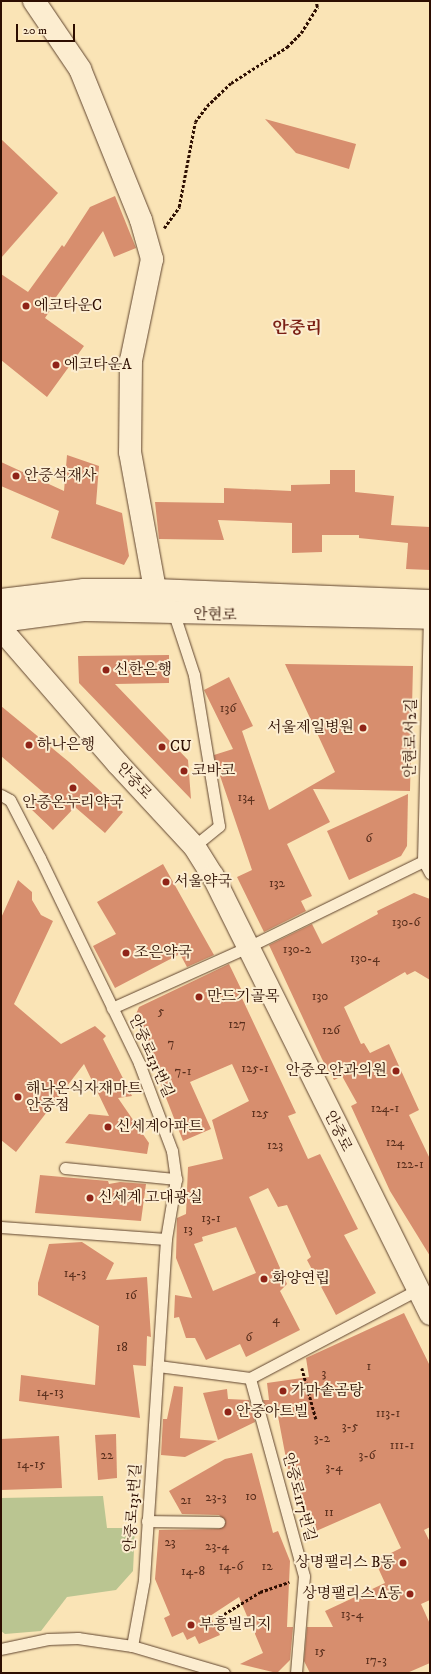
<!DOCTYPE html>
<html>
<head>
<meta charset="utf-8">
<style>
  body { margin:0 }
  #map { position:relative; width:431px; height:1674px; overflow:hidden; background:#fae4b6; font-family:"IM FELL DW Pica","Noto Serif KR",serif }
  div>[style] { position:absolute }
  .green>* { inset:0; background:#bac591 }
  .building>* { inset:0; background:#d78e6e }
  .path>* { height:2.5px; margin-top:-1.25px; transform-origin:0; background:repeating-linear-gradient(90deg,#2d0e01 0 3px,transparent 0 5px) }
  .roads { filter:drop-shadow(0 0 1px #60442e) drop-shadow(0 0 1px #60442e) }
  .service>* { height:11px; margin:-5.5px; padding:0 5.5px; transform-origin:5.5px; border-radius:5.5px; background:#fcedd0 }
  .minor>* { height:22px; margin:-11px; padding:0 11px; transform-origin:11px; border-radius:11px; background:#fcedd0 }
  .tertiary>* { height:22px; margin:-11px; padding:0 11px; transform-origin:11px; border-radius:11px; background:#fcedd0 }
  .secondary>* { height:22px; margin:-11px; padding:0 11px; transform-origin:11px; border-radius:11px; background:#fcedd0 }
  .dots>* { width:11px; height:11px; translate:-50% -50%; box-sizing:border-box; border:2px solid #fcedd0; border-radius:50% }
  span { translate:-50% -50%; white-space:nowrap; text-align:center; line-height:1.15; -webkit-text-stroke:4px #fcedd0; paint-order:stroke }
  .number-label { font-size:13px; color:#582e1c }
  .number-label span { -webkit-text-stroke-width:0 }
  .poi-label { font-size:15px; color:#2d0e01 }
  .left { translate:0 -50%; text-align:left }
  .right { translate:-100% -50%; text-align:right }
  .street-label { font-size:15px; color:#2d0e01 }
  .quarter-label { font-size:17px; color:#7a1f14; font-weight:700 }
  .frame { position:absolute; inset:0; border:2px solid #2d0e01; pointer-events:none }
  .scale { position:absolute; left:16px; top:24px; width:59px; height:18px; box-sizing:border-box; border:2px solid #2d0e01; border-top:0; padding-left:5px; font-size:12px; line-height:14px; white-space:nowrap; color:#2d0e01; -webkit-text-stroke:3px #fcedd0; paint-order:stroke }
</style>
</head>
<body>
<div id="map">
  <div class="green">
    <div style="clip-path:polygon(103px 1496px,107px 1528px,135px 1528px,133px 1571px,116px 1590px,67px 1597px,41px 1631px,5px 1634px,1px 1631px,1px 1498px)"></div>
  </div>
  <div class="building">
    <div style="clip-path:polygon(265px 119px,356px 144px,349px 169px,296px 153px)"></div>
    <div style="clip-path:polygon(1px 139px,58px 193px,1px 258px)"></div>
    <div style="clip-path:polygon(115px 196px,136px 248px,114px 257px,103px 231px,49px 307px,51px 309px,45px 318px,84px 346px,47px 397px,1px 360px,1px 274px,28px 292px,62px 245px,64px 247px,90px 207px)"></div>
    <div style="clip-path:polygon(67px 455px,99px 466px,96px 504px,122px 513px,129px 556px,124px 565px,51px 538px,59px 511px,1px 486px,1px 462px,64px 491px)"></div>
    <div style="clip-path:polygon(330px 470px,355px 470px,355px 492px,394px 496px,391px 525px,430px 527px,430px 570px,406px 569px,408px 543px,359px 538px,359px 535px,322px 535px,322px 552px,292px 553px,292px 523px,218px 520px,224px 540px,159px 539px,155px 502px,224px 503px,224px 488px,291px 491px,291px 485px,330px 484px)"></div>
    <div style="clip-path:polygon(169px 655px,169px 683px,115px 684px,188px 760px,191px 799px,79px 683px,78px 656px)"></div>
    <div style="clip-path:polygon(285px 664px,413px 666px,410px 791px,313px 789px,330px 822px,287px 844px,312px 896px,301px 901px,306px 911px,264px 932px,237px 877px,252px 870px,215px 761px,214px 755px,233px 749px,204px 690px,229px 677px,253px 726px,242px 731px,269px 810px,335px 772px)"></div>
    <div style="clip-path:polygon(1px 706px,69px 762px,123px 812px,105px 833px,75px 807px,53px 830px,30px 808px,44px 793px,1px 756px)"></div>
    <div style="clip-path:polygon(408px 794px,407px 846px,401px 856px,349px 880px,327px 831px)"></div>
    <div style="clip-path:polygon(163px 864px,214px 955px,187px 967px,180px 954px,115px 988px,93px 946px,116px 934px,97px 902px)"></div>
    <div style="clip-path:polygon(18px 880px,32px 892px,32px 900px,41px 915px,53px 921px,14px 1004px,61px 1044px,95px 1026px,106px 1036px,103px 1039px,132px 1096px,118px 1098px,149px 1143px,147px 1154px,65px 1143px,89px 1114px,109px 1116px,84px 1064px,16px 1152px,1px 1140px,1px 918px)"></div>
    <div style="clip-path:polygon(414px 893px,430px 899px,430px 980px,415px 971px,407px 975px,405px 972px,344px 1007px,361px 1044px,364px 1043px,370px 1053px,389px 1044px,419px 1110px,409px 1115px,430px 1159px,430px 1256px,390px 1191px,351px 1106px,357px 1103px,342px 1076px,334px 1080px,322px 1059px,269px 945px,312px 924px,322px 944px,378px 914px,377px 911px)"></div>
    <div style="clip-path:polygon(evenodd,229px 964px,243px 993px,240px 994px,296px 1113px,288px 1116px,308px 1159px,320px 1154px,358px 1229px,344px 1235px,376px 1293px,336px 1315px,307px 1260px,311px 1257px,287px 1205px,278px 1207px,268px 1188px,249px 1197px,287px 1284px,280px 1291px,300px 1330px,246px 1357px,240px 1344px,206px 1360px,195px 1338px,186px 1338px,179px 1317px,174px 1318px,175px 1295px,192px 1298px,176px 1258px,177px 1218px,186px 1214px,188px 1167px,223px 1159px,212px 1120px,249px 1101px,232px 1064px,190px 1082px,211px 1129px,183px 1141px,159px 1080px,162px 1082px,134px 1019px,139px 1007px,229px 964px,236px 1227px,256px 1273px,213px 1291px,194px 1244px,203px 1241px,202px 1237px,236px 1227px)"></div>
    <div style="clip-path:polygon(40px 1175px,108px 1181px,109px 1184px,120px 1182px,146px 1184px,141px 1221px,35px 1213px)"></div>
    <div style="clip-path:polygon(82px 1242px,114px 1263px,106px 1280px,147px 1277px,151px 1337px,147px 1336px,146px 1366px,133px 1365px,140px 1418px,19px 1401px,21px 1375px,95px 1385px,99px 1326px,38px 1295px,38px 1283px,49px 1244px)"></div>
    <div style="clip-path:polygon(404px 1313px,430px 1366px,430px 1527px,424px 1530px,430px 1542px,430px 1600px,421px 1604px,430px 1624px,430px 1663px,407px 1673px,310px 1673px,304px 1661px,307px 1627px,333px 1627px,325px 1611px,385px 1583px,375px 1561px,401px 1548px,380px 1503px,314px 1532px,298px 1497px,290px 1469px,288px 1469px,277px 1411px,267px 1415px,263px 1400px,269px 1400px,267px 1383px,309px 1377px,306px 1358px)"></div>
    <div style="clip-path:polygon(174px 1386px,183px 1387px,180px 1438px,217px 1441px,185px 1457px,161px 1455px,163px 1419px,167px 1419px)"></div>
    <div style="clip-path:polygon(227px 1389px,228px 1399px,249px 1400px,255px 1422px,218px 1440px,203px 1393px)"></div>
    <div style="clip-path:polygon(116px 1434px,117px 1478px,98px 1480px,95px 1435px)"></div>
    <div style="clip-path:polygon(59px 1436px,62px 1488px,1px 1490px,1px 1439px)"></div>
    <div style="clip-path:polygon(252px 1453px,273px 1533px,278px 1531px,290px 1561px,287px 1627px,293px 1627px,290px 1660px,277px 1673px,240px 1664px,263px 1653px,255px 1634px,255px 1627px,252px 1628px,239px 1597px,210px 1616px,220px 1635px,199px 1644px,195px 1636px,187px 1640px,183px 1632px,172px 1637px,164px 1618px,170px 1615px,155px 1579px,159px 1530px,219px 1529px,226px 1522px,219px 1515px,182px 1514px,169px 1491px,225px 1459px)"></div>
  </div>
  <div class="path">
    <div style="left:164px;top:228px;width:26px;rotate:-54deg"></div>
    <div style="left:179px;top:207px;width:86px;rotate:-79.3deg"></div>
    <div style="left:195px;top:122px;width:20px;rotate:-53deg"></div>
    <div style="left:207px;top:106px;width:33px;rotate:-44deg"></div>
    <div style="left:231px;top:83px;width:67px;rotate:-32.7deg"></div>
    <div style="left:287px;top:47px;width:20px;rotate:-45deg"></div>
    <div style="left:301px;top:33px;width:31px;rotate:-58deg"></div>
    <div style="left:317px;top:7px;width:6px;rotate:-99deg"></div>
    <div style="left:302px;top:1368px;width:53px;rotate:74.6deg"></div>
    <div style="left:224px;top:1614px;width:42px;rotate:-31.4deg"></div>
    <div style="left:260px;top:1592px;width:31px;rotate:-19deg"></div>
  </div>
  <div class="roads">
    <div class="service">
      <div style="left:174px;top:614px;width:64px;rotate:71.8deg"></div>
      <div style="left:194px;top:675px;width:153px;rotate:80.6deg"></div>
      <div style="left:219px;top:826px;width:32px;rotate:141deg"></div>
      <div style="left:429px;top:615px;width:245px;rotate:91.4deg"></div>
      <div style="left:423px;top:860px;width:15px;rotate:62deg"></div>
      <div style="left:1px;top:795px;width:10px;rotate:29deg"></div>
      <div style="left:10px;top:800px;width:65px;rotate:62.7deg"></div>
      <div style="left:40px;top:858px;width:228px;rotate:64.2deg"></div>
      <div style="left:139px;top:1063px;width:94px;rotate:69.4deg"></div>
      <div style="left:172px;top:1151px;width:28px;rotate:82deg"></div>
      <div style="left:176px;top:1179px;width:61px;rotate:99.5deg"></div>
      <div style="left:166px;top:1239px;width:342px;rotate:93.7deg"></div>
      <div style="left:144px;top:1580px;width:67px;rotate:100.3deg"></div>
      <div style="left:132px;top:1646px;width:55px;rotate:-171.6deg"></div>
      <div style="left:78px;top:1638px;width:30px;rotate:178deg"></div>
      <div style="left:48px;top:1639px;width:48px;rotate:168deg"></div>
      <div style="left:112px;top:1008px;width:149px;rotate:-24.2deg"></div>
      <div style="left:248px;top:947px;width:203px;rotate:-26.1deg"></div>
      <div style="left:65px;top:1168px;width:112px;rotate:5.7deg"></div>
      <div style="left:1px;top:1227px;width:165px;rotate:4.2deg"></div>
      <div style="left:158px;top:1366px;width:93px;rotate:7.4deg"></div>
      <div style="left:147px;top:1521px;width:72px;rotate:0.8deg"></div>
      <div style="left:132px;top:1646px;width:96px;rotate:16.4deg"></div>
      <div style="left:296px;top:1673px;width:97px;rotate:-85.3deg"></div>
      <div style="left:304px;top:1576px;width:205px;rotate:-105.3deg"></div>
      <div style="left:250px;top:1378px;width:189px;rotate:-27.8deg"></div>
    </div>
    <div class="minor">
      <div style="left:34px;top:1px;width:82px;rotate:55.9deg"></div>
      <div style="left:80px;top:69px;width:163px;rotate:68deg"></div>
      <div style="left:141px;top:220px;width:41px;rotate:74.2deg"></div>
      <div style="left:152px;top:259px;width:103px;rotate:101.7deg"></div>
      <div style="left:131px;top:360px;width:92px;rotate:90.6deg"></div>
      <div style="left:130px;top:452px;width:140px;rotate:79.7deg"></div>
    </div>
    <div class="tertiary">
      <div style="left:1px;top:629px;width:179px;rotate:49.1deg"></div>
      <div style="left:118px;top:764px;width:112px;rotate:47.2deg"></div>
      <div style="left:194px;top:846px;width:36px;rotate:58deg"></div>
      <div style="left:213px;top:876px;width:489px;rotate:63.6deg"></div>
    </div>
    <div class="secondary">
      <div style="left:1px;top:600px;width:84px;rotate:-6.9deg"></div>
      <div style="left:84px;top:590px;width:71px"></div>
      <div style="left:155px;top:590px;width:275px;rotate:2.3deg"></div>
      <div style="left:1px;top:621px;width:85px;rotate:-7.5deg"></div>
      <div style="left:85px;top:610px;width:345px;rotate:1.3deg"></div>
    </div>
  </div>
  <div class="dots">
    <div style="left:26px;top:306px;background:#8f2418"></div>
    <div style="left:56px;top:365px;background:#8f2418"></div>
    <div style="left:16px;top:476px;background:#8f2418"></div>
    <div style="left:106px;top:670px;background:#8f2418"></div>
    <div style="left:363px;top:728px;background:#8f2418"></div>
    <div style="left:29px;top:745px;background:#8f2418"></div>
    <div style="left:162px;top:747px;background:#8f2418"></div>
    <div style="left:184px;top:771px;background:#8f2418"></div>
    <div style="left:73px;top:788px;background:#8f2418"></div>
    <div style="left:166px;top:882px;background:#8f2418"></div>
    <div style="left:126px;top:953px;background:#8f2418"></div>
    <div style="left:199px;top:997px;background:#8f2418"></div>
    <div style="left:396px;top:1071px;background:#8f2418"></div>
    <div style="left:18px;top:1097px;background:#8f2418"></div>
    <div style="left:108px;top:1127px;background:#8f2418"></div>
    <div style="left:90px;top:1198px;background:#8f2418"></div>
    <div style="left:264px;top:1279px;background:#8f2418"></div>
    <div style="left:283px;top:1391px;background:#8f2418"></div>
    <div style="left:228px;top:1412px;background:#8f2418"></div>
    <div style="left:403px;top:1563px;background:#8f2418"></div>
    <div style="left:410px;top:1594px;background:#8f2418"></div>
    <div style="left:191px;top:1625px;background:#8f2418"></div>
  </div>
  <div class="number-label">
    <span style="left:228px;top:708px">136</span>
    <span style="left:246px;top:797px">134</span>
    <span style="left:369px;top:838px">6</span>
    <span style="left:277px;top:883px">132</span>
    <span style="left:406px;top:922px">130-6</span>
    <span style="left:297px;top:949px">130-2</span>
    <span style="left:365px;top:958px">130-4</span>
    <span style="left:320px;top:996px">130</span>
    <span style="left:161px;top:1011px">5</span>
    <span style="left:237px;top:1024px">127</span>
    <span style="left:331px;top:1030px">126</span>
    <span style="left:171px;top:1043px">7</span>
    <span style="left:255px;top:1068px">125-1</span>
    <span style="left:183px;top:1071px">7-1</span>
    <span style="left:385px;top:1108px">124-1</span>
    <span style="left:260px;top:1113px">125</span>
    <span style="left:395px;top:1142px">124</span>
    <span style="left:275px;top:1145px">123</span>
    <span style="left:410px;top:1164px">122-1</span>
    <span style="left:211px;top:1218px">13-1</span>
    <span style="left:188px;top:1229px">13</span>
    <span style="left:75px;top:1273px">14-3</span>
    <span style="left:131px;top:1295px">16</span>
    <span style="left:276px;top:1319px">4</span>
    <span style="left:249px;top:1337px">6</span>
    <span style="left:122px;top:1347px">18</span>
    <span style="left:369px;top:1366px">1</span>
    <span style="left:324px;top:1373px">3</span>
    <span style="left:50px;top:1392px">14-13</span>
    <span style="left:388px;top:1413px">113-1</span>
    <span style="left:350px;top:1426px">3-5</span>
    <span style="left:322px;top:1438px">3-2</span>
    <span style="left:402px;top:1445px">111-1</span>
    <span style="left:107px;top:1455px">22</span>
    <span style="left:367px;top:1455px">3-6</span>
    <span style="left:31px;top:1464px">14-15</span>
    <span style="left:334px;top:1467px">3-4</span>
    <span style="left:251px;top:1496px">10</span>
    <span style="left:216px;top:1497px">23-3</span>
    <span style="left:186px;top:1500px">21</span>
    <span style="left:329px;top:1512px">11</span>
    <span style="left:170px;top:1542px">23</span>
    <span style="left:217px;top:1546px">23-4</span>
    <span style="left:231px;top:1566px">14-6</span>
    <span style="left:267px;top:1566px">12</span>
    <span style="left:193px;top:1571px">14-8</span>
    <span style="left:352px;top:1614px">13-4</span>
    <span style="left:320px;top:1651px">15</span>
    <span style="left:376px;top:1660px">17-3</span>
  </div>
  <div class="poi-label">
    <span class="left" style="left:34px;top:306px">에코타운C</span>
    <span class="left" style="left:64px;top:365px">에코타운A</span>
    <span class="left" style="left:24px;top:476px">안중석재사</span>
    <span class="left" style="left:114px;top:670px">신한은행</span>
    <span class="right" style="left:354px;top:728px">서울제일병원</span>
    <span class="left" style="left:37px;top:745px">하나은행</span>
    <span class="left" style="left:170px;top:747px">CU</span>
    <span class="left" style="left:192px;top:771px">코바코</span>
    <span style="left:73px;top:803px">안중온누리약국</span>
    <span class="left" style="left:174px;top:882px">서울약국</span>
    <span class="left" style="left:134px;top:953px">조은약국</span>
    <span class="left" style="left:207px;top:997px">만드기골목</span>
    <span class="right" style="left:387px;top:1071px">안중오안과의원</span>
    <span class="left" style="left:26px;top:1097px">해나온식자재마트<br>안중점</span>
    <span class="left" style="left:116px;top:1127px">신세계아파트</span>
    <span class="left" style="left:98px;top:1198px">신세계 고대광실</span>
    <span class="left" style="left:272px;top:1279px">화양연립</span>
    <span class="left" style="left:291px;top:1391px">가마솥곰탕</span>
    <span class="left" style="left:236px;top:1412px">안중아트빌</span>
    <span class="right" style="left:395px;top:1563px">상명팰리스 B동</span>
    <span class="right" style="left:402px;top:1594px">상명팰리스 A동</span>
    <span class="left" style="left:199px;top:1625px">부흥빌리지</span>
  </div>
  <div class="street-label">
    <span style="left:215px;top:615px;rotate:1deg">안현로</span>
    <span style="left:411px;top:738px;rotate:-89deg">안현로서2길</span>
    <span style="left:134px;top:781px;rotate:47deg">안중로</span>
    <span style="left:151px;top:1056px;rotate:66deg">안중로131번길</span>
    <span style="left:338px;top:1131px;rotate:64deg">안중로</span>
    <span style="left:299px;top:1497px;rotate:75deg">안중로117번길</span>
    <span style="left:133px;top:1508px;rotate:-86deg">안중로131번길</span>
  </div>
  <div class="quarter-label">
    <span style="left:297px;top:329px">안중리</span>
  </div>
  <div class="frame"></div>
  <div class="scale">20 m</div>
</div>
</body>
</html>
